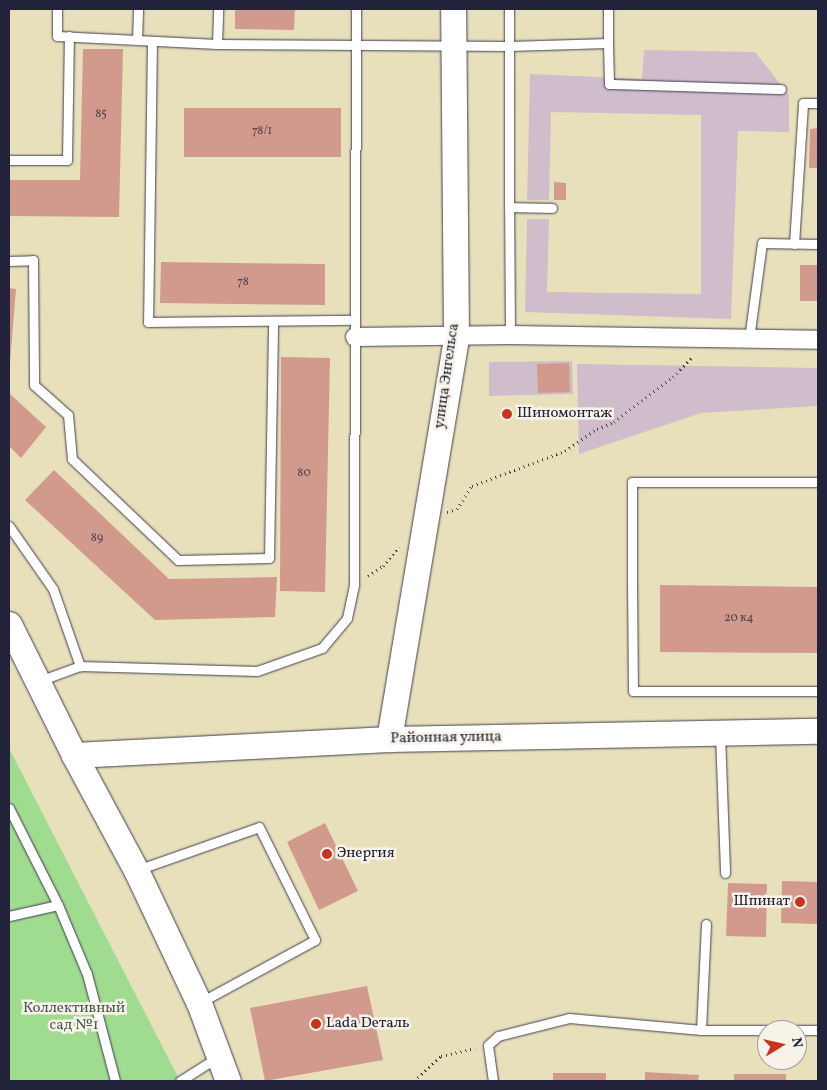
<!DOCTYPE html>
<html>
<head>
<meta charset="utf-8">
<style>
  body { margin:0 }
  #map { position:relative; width:827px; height:1090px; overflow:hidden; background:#e8e0bb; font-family:Vollkorn,serif }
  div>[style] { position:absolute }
  .industrial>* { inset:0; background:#d0bdcc }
  .green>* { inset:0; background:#a0dc90 }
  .building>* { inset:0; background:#d29a8d }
  .path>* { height:3px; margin-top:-1.5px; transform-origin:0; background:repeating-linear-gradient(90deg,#403e4e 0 1px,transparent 0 5px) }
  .roads { filter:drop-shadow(0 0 1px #403e4e) drop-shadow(0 0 1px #403e4e) }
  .lane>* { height:9px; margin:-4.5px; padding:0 4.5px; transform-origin:4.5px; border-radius:4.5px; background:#fff }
  .street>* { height:18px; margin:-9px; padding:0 9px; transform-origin:9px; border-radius:9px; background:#fff }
  .secondary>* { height:25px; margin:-12.5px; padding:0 12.5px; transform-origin:12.5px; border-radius:12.5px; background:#fff }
  .dots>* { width:14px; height:14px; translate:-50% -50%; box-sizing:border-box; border:2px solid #f7f3e8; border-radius:50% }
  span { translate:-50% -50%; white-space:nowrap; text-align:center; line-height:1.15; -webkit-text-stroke:5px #f7f3e8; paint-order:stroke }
  .number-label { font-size:12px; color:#4e4050 }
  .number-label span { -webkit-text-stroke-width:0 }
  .street-label { font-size:15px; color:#22223b }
  .poi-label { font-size:15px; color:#22223b }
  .left { translate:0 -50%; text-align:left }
  .right { translate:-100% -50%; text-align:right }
  .park-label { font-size:15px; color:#485a54 }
  .frame { position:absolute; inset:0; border:10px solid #22223b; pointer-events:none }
  .north { position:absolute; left:757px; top:1020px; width:50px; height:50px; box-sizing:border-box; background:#f7f3e8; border:1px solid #a29fa3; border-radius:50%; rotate:81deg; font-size:14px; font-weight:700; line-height:20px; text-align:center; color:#22223b }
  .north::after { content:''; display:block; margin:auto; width:18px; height:22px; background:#c8321e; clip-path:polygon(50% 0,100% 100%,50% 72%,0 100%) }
</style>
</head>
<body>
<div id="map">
  <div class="industrial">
    <div style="clip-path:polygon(644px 50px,755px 52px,789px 95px,789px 132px,738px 131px,731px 319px,525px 312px,527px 219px,549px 219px,547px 292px,701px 294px,701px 115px,551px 112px,549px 200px,527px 200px,530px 74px,642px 79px)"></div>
    <div style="clip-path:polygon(572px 361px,573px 394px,489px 396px,489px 362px)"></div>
    <div style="clip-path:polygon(577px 364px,818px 368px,818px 406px,701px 413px,579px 454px)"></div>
  </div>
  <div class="green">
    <div style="clip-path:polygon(9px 748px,180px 1081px,9px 1081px)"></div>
  </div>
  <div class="building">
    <div style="clip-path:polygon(235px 9px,295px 9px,294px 30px,235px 29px)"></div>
    <div style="clip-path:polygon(83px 49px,123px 49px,119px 217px,9px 216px,9px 180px,80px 180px)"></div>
    <div style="clip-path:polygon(184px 108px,341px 108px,341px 157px,184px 157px)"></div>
    <div style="clip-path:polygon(818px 128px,818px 168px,809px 168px,810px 129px)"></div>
    <div style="clip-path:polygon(554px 182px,566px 183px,566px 200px,554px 200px)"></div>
    <div style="clip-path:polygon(161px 262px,325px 264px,325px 305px,160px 303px)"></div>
    <div style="clip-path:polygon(800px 265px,818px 265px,818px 301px,800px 301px)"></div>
    <div style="clip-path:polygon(9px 288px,16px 289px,10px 363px,9px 363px)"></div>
    <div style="clip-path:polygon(281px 357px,330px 358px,325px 592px,280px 591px)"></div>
    <div style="clip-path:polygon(569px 363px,570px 392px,538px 393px,537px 364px)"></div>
    <div style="clip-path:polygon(9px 393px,46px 427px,21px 458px,9px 446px)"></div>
    <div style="clip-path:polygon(54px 470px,169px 579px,277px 577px,275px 617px,155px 620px,25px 500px)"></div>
    <div style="clip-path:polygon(660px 585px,818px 587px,818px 653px,660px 652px)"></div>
    <div style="clip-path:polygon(325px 823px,358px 891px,319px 910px,287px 842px)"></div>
    <div style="clip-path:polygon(782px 881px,818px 882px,818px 924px,781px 923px)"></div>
    <div style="clip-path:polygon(728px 883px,767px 884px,766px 937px,726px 936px)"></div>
    <div style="clip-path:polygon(367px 986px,383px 1060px,265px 1081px,250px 1008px)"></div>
    <div style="clip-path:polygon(645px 1072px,699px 1075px,698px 1081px,645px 1081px)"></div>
    <div style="clip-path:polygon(553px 1073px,606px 1073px,606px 1081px,553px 1081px)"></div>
    <div style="clip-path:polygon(734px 1074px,786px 1074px,786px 1081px,734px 1081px)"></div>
  </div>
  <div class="path">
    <div style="left:447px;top:512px;width:10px;rotate:-17deg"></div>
    <div style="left:457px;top:509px;width:27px;rotate:-57deg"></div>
    <div style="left:472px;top:486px;width:99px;rotate:-20.6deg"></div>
    <div style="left:565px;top:451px;width:39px;rotate:-35deg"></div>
    <div style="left:597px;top:429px;width:18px;rotate:-22deg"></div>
    <div style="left:614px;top:422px;width:74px;rotate:-37.3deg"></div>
    <div style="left:673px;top:377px;width:28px;rotate:-46deg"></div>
    <div style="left:368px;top:576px;width:18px;rotate:-34deg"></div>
    <div style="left:383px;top:566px;width:25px;rotate:-50deg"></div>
    <div style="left:414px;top:1081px;width:37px;rotate:-43deg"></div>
    <div style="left:441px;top:1056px;width:35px;rotate:-13deg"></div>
  </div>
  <div class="roads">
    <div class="lane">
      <div style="left:57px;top:9px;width:27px;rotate:90deg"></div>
      <div style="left:57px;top:36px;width:160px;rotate:2.9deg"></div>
      <div style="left:217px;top:44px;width:292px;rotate:0.4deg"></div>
      <div style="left:509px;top:46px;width:99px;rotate:-1.7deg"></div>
      <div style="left:608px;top:43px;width:34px;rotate:-90deg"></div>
      <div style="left:137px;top:40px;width:31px;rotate:-88deg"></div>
      <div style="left:152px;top:41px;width:281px;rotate:90.8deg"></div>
      <div style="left:148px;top:322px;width:207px;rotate:-0.6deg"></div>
      <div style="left:608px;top:43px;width:41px;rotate:88.6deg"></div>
      <div style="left:609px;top:84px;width:172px;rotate:1.7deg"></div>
      <div style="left:217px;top:44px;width:35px;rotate:-88deg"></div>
      <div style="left:9px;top:160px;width:58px"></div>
      <div style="left:67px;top:160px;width:124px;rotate:-89.1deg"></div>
      <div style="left:509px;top:207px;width:198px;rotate:-90deg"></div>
      <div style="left:794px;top:244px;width:141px;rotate:-86.3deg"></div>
      <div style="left:803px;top:103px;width:15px"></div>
      <div style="left:9px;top:261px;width:24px;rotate:-2deg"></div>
      <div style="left:33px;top:260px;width:125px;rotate:89.5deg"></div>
      <div style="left:34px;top:385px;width:45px;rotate:41.4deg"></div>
      <div style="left:68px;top:415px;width:44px;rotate:84.8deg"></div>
      <div style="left:72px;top:459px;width:146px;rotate:43.6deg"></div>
      <div style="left:178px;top:560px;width:91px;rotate:-1.3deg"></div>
      <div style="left:269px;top:558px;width:237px;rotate:-89deg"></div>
      <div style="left:510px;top:335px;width:128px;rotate:-90.4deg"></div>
      <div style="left:509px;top:207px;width:43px;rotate:1.3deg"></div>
      <div style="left:749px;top:339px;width:97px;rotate:-82.3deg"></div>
      <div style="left:762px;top:243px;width:56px;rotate:1deg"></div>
      <div style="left:818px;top:482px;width:186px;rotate:180deg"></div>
      <div style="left:632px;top:482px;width:98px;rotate:90deg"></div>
      <div style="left:632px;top:580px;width:111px;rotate:89.5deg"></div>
      <div style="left:633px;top:691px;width:185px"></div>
      <div style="left:9px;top:526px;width:77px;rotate:55.1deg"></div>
      <div style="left:53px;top:589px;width:82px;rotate:70.7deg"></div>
      <div style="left:39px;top:681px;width:44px;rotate:-20.1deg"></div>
      <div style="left:80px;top:666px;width:177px;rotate:1.6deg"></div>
      <div style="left:257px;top:671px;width:69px;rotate:-19.5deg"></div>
      <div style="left:322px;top:648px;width:39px;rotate:-50deg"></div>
      <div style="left:347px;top:618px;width:35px;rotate:-78deg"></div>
      <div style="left:354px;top:584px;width:575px;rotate:-89.8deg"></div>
      <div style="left:720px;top:734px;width:139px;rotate:87.9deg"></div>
      <div style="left:9px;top:808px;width:109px;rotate:63.2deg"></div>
      <div style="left:58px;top:905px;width:75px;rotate:67.2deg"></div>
      <div style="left:87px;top:974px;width:111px;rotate:75.3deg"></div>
      <div style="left:137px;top:870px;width:129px;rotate:-19.4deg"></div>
      <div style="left:259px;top:827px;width:126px;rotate:63.6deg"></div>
      <div style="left:315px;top:940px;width:130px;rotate:151.5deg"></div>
      <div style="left:9px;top:916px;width:50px;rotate:-12.7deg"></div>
      <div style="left:701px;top:1030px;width:106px;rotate:-87.3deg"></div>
      <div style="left:797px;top:1030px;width:21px"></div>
      <div style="left:180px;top:1081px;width:45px;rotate:-32.3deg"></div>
      <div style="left:493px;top:1081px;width:36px;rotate:-98deg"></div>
      <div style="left:488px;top:1045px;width:13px;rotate:-42deg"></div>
      <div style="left:498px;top:1036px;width:73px;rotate:-14.2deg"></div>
      <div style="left:569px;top:1018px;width:133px;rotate:5.2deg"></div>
      <div style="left:701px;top:1030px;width:66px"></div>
    </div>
    <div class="street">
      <div style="left:355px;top:337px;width:155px;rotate:-0.7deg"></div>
      <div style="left:510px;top:335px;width:308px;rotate:0.9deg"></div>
    </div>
    <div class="secondary">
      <div style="left:9px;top:624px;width:146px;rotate:63.6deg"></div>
      <div style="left:74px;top:755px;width:131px;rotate:61.7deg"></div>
      <div style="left:136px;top:870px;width:147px;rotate:64.7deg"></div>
      <div style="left:199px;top:1003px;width:83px;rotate:69.6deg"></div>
      <div style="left:389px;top:739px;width:408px;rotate:-80.5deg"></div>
      <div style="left:456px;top:337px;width:328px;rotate:-90.5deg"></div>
      <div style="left:74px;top:755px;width:315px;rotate:-2.9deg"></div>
      <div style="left:389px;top:739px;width:429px;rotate:-1.1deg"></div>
    </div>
  </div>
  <div class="dots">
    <div style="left:507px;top:414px;background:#c8321e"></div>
    <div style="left:327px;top:854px;background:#c8321e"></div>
    <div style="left:800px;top:902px;background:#c8321e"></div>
    <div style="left:316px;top:1024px;background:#c8321e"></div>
  </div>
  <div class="number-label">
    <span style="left:101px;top:115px">85</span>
    <span style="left:262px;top:132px">78/1</span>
    <span style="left:243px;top:283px">78</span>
    <span style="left:304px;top:474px">80</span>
    <span style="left:97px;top:539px">89</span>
    <span style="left:739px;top:619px">20 к4</span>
  </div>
  <div class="street-label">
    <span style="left:447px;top:376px;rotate:-82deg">улица Энгельса</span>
    <span style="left:446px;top:738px;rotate:-1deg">Районная улица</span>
  </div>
  <div class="poi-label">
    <span class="left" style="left:517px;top:414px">Шиномонтаж</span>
    <span class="left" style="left:337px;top:854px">Энергия</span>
    <span class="right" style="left:790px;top:902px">Шпинат</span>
    <span class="left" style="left:326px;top:1024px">Lada Dеталь</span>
  </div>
  <div class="park-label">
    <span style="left:74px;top:1017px">Коллективный<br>сад №1</span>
  </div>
  <div class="frame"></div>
  <div class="north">N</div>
</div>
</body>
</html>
